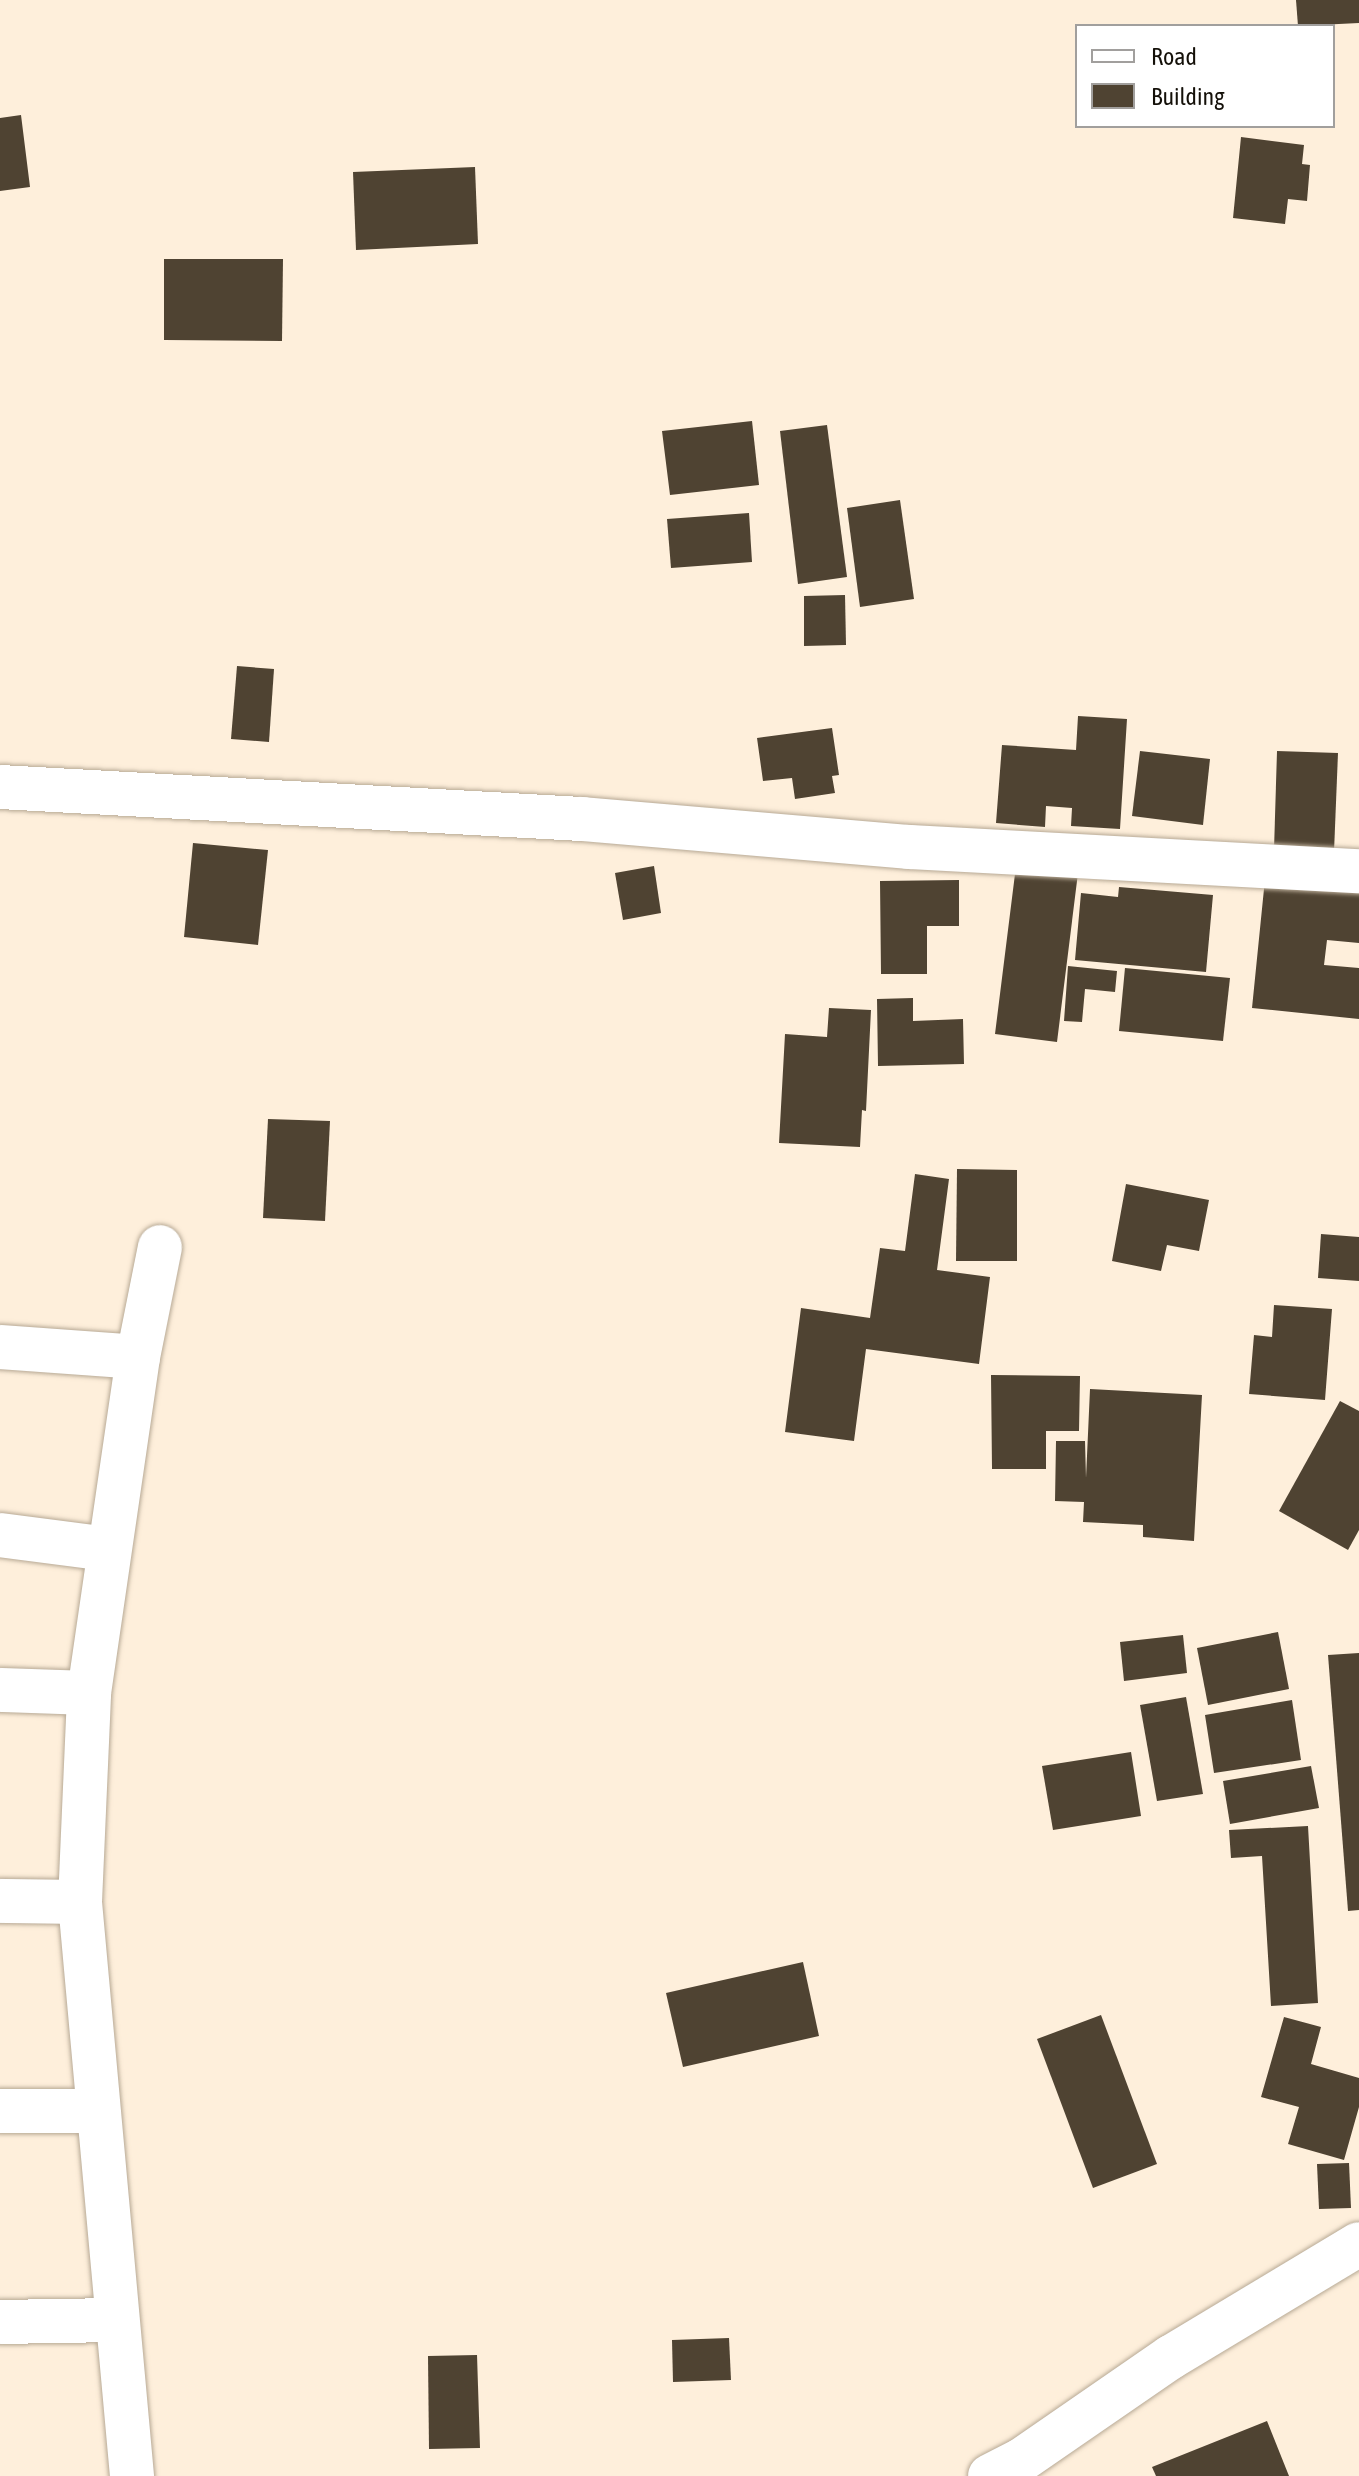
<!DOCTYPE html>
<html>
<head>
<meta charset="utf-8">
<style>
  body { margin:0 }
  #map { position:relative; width:1359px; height:2476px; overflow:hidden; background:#feefdb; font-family:"Asap Condensed",sans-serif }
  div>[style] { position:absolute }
  .building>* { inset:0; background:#4f4332 }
  .roads { filter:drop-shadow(0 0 2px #b7a995) drop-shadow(0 0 2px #b7a995) }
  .minor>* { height:44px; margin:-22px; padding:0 22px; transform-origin:22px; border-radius:22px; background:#fff }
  span { translate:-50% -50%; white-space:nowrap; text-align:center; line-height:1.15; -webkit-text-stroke:8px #fff; paint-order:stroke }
  .legend { position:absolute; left:1075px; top:24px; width:260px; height:104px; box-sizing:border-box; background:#fff; border:2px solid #a19f9d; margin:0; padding:10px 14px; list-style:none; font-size:24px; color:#141009 }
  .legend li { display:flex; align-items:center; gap:16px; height:40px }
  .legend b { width:40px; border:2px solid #a19f9d }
</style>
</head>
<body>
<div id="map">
  <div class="building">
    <div style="clip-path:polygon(1296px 0,1359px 0,1359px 23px,1298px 26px)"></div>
    <div style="clip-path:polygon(21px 115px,30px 187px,0 191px,0 118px)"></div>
    <div style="clip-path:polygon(1241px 137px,1304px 145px,1302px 164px,1310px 165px,1307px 201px,1288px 199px,1285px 224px,1233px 218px)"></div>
    <div style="clip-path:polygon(475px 167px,478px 244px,356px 250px,353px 172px)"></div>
    <div style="clip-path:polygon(164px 259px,283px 259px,282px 341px,164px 340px)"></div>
    <div style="clip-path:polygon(752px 421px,759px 485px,670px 495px,662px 431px)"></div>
    <div style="clip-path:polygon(827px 425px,847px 577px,798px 584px,780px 431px)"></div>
    <div style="clip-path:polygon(900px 500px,914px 599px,860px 607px,847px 508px)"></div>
    <div style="clip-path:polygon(749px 513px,752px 562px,671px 568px,667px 519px)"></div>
    <div style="clip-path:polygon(845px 595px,846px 645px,804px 646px,804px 596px)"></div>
    <div style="clip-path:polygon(237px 666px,274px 669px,269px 742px,231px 739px)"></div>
    <div style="clip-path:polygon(1078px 716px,1127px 719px,1120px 829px,1071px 826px,1072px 808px,1046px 806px,1045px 827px,996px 823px,1002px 745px,1076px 750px)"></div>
    <div style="clip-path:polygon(832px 728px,839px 775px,832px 776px,835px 793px,795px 799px,792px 778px,763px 781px,757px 738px)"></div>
    <div style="clip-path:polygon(1140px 751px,1210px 759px,1203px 825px,1132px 816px)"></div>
    <div style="clip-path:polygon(1277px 751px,1338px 753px,1334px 852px,1274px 850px)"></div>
    <div style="clip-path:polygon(193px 843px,268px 850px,258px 945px,184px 937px)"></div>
    <div style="clip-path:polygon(654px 866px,661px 913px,623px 920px,615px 873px)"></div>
    <div style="clip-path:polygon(1016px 866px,1078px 873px,1057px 1042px,995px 1034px)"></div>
    <div style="clip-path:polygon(1265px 879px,1359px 888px,1359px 943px,1327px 940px,1324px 965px,1359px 968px,1359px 1019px,1252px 1008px)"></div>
    <div style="clip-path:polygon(959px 880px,959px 926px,927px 926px,927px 974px,881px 974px,880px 881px)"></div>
    <div style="clip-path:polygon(1119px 887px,1213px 895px,1206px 972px,1075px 960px,1081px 893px,1118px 897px)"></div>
    <div style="clip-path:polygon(1068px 966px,1117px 971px,1115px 992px,1085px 989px,1082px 1022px,1064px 1021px)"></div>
    <div style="clip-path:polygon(1125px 968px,1230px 978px,1223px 1041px,1119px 1031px)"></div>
    <div style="clip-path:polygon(913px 998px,913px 1021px,963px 1019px,964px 1064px,878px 1066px,877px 999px)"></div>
    <div style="clip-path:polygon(829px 1008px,871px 1010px,866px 1111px,862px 1110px,860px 1147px,779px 1143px,785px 1034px,827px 1037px)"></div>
    <div style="clip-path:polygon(268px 1119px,330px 1121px,325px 1221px,263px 1218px)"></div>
    <div style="clip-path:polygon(957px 1169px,1017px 1170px,1017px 1261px,956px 1261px)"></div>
    <div style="clip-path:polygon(915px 1174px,949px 1179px,937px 1270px,990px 1277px,979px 1364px,866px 1349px,854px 1441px,785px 1432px,801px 1308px,870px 1318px,880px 1248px,905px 1251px)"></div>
    <div style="clip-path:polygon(1126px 1184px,1209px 1200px,1199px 1251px,1167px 1245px,1161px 1271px,1112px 1261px)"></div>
    <div style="clip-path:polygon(1321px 1234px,1359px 1237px,1359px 1281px,1318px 1278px)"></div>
    <div style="clip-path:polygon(1274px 1305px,1332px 1309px,1325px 1400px,1249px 1394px,1254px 1335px,1272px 1337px)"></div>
    <div style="clip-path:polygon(991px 1375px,1080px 1376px,1079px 1431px,1046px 1431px,1046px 1469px,992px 1469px)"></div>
    <div style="clip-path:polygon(1090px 1389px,1202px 1395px,1194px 1541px,1143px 1537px,1143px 1525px,1083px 1522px,1084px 1502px,1055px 1501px,1056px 1441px,1085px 1441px,1086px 1478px)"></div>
    <div style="clip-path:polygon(1340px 1401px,1359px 1411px,1359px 1530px,1348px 1550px,1279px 1511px)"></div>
    <div style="clip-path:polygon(1278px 1632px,1289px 1689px,1208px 1705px,1197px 1648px)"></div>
    <div style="clip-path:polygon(1183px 1635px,1187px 1673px,1124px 1681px,1120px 1642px)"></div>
    <div style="clip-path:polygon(1359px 1653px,1359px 1910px,1348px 1911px,1328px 1655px)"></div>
    <div style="clip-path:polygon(1186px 1697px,1203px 1794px,1157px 1801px,1140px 1705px)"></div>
    <div style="clip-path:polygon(1292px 1700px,1301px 1760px,1214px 1773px,1205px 1715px)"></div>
    <div style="clip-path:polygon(1131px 1752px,1141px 1816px,1053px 1830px,1042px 1766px)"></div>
    <div style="clip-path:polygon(1311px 1766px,1319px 1808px,1230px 1824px,1223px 1781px)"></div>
    <div style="clip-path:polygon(1308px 1826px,1318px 2003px,1271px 2006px,1262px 1856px,1231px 1858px,1229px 1830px)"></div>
    <div style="clip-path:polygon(803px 1962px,819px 2036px,683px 2067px,666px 1993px)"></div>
    <div style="clip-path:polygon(1101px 2015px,1157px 2164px,1093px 2188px,1037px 2039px)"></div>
    <div style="clip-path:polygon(1284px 2017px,1321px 2027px,1311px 2064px,1359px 2078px,1359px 2107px,1344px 2160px,1288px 2144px,1299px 2107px,1261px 2097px)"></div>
    <div style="clip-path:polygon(1349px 2163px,1351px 2208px,1319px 2209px,1317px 2164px)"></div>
    <div style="clip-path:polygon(729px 2338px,731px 2380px,673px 2382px,672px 2340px)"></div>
    <div style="clip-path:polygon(477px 2355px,480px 2448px,429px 2449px,428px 2356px)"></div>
    <div style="clip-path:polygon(1267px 2421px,1289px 2476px,1156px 2476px,1152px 2467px)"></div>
  </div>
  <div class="roads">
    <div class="minor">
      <div style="left:0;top:787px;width:583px;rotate:3.15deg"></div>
      <div style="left:582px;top:819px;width:328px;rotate:4.9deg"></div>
      <div style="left:909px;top:847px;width:451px;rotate:3.1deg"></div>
      <div style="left:0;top:1347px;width:138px;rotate:4.1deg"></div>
      <div style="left:0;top:1535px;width:109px;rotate:7.4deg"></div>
      <div style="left:0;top:1690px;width:89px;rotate:1.9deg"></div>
      <div style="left:0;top:1901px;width:80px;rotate:0.7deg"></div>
      <div style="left:0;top:2111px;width:97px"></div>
      <div style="left:0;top:2322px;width:117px;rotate:-1deg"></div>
      <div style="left:132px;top:2476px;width:576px;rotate:-95.18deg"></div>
      <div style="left:80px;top:1902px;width:209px;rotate:-87.5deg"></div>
      <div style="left:89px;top:1693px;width:340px;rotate:-81.7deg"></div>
      <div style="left:138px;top:1357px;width:112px;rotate:-78.7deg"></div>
      <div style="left:990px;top:2476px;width:34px;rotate:-27deg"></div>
      <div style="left:1020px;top:2461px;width:183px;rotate:-34.6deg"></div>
      <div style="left:1171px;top:2357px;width:219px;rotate:-31deg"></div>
    </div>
  </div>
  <ul class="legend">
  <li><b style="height:10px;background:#fff"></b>Road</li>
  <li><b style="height:22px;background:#4f4332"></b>Building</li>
  </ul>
</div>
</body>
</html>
